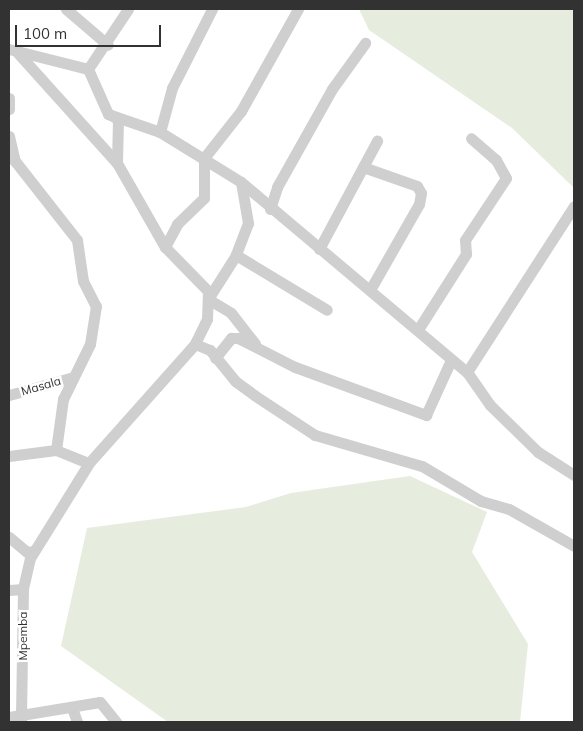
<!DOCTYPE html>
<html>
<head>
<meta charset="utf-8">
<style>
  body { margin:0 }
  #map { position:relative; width:583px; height:731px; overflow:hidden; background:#fff; font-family:Mulish,sans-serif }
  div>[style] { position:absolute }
  .green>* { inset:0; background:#e6ecde }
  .minor>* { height:11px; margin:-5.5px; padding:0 5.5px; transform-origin:5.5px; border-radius:5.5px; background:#cfcfcf }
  span { translate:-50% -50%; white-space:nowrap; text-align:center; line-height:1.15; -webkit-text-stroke:5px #fff; paint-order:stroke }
  .street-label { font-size:12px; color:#323232 }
  .frame { position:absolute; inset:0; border:10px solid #323232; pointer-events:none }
  .scale { position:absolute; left:15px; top:25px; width:146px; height:22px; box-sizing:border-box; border:2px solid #323232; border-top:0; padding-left:6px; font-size:15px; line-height:18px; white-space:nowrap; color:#323232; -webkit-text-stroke:4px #fff; paint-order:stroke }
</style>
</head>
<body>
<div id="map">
  <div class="green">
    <div style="clip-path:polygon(359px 9px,574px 9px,574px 188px,512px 128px,369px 30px)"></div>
    <div style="clip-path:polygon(410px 476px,487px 512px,472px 552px,528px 644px,520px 722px,168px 722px,61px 646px,87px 528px,246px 507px,291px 493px)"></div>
  </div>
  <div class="minor">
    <div style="left:66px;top:9px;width:55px;rotate:40.6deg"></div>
    <div style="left:9px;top:49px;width:81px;rotate:14.2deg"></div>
    <div style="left:88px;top:69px;width:49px;rotate:66deg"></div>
    <div style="left:108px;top:114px;width:55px;rotate:19.1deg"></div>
    <div style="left:160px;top:132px;width:95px;rotate:31.7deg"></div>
    <div style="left:241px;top:182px;width:295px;rotate:40.1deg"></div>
    <div style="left:467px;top:372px;width:40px;rotate:55.1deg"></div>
    <div style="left:490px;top:405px;width:67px;rotate:44.4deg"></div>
    <div style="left:538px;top:452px;width:43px;rotate:32.6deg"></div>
    <div style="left:17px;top:52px;width:149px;rotate:48deg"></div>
    <div style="left:117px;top:163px;width:97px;rotate:60.3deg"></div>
    <div style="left:165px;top:247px;width:62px;rotate:45.7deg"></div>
    <div style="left:208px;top:291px;width:28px;rotate:92deg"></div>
    <div style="left:207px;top:319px;width:28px;rotate:116deg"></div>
    <div style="left:195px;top:344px;width:159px;rotate:131.7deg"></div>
    <div style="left:89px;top:463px;width:112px;rotate:121.8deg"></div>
    <div style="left:30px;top:558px;width:32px;rotate:103deg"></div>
    <div style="left:23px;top:589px;width:133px;rotate:90.9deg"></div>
    <div style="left:88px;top:69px;width:72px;rotate:-56.3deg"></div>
    <div style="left:9px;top:98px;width:11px;rotate:90deg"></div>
    <div style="left:109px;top:114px;width:10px;rotate:29deg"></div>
    <div style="left:118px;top:119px;width:44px;rotate:91.3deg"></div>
    <div style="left:160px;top:132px;width:46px;rotate:-74.7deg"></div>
    <div style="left:172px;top:88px;width:89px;rotate:-63.1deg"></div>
    <div style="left:9px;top:136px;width:26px;rotate:77deg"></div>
    <div style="left:15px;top:161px;width:100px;rotate:51.9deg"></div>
    <div style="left:77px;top:240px;width:41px;rotate:81.7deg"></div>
    <div style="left:83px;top:281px;width:28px;rotate:63deg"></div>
    <div style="left:96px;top:306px;width:38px;rotate:99deg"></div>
    <div style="left:90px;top:344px;width:61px;rotate:116.1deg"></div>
    <div style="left:63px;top:399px;width:51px;rotate:97.8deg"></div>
    <div style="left:363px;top:167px;width:57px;rotate:19.4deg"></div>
    <div style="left:417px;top:186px;width:8px;rotate:60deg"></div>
    <div style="left:421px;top:193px;width:11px;rotate:100deg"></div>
    <div style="left:419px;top:204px;width:97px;rotate:119.7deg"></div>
    <div style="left:241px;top:182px;width:42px;rotate:80.3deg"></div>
    <div style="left:248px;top:223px;width:34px;rotate:111deg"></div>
    <div style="left:236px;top:255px;width:52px;rotate:122.5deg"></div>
    <div style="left:208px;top:299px;width:27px;rotate:31deg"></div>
    <div style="left:231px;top:313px;width:39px;rotate:52deg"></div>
    <div style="left:270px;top:209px;width:23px;rotate:-72deg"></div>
    <div style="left:277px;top:187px;width:112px;rotate:-60.7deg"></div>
    <div style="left:332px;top:89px;width:57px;rotate:-54.3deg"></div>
    <div style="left:165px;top:247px;width:26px;rotate:-62deg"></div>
    <div style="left:177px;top:224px;width:37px;rotate:-44deg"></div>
    <div style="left:204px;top:198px;width:40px;rotate:-90deg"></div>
    <div style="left:204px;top:158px;width:60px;rotate:-51.8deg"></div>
    <div style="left:241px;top:111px;width:117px;rotate:-60.8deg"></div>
    <div style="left:319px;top:249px;width:123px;rotate:-61.8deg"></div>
    <div style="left:236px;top:255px;width:106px;rotate:31.1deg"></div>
    <div style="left:419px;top:328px;width:88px;rotate:-57.6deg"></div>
    <div style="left:466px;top:254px;width:14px;rotate:-94deg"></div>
    <div style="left:465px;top:240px;width:74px;rotate:-56.5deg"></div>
    <div style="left:506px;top:178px;width:21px;rotate:-119deg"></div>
    <div style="left:496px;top:160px;width:33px;rotate:-139deg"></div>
    <div style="left:195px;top:344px;width:16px;rotate:22deg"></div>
    <div style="left:210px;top:350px;width:40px;rotate:51deg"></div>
    <div style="left:235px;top:381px;width:24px;rotate:36deg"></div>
    <div style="left:254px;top:395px;width:73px;rotate:33.3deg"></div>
    <div style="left:315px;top:435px;width:111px;rotate:16.2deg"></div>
    <div style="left:422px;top:466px;width:69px;rotate:30.7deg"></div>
    <div style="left:481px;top:501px;width:29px;rotate:16deg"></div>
    <div style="left:509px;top:509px;width:75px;rotate:29.6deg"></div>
    <div style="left:215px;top:358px;width:26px;rotate:-51deg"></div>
    <div style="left:231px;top:338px;width:7px"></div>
    <div style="left:238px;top:338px;width:64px;rotate:27deg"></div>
    <div style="left:295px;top:367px;width:140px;rotate:20.1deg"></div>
    <div style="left:426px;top:415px;width:60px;rotate:-65.6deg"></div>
    <div style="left:467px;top:372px;width:197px;rotate:-57.2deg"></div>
    <div style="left:9px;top:395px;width:67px;rotate:-15.5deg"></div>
    <div style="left:9px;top:456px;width:47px;rotate:-7.3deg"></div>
    <div style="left:56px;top:450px;width:35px;rotate:22deg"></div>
    <div style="left:9px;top:537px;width:23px;rotate:40deg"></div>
    <div style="left:27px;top:552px;width:7px;rotate:-8deg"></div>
    <div style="left:9px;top:590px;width:14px;rotate:-4deg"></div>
    <div style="left:72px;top:708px;width:15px;rotate:70deg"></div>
    <div style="left:9px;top:717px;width:92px;rotate:-9.4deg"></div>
    <div style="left:100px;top:702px;width:26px;rotate:51deg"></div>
  </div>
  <div class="street-label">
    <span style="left:41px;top:386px;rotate:-16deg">Masala</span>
    <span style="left:23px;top:636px;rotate:-90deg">Mpemba</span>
  </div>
  <div class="frame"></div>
  <div class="scale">100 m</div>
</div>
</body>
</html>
